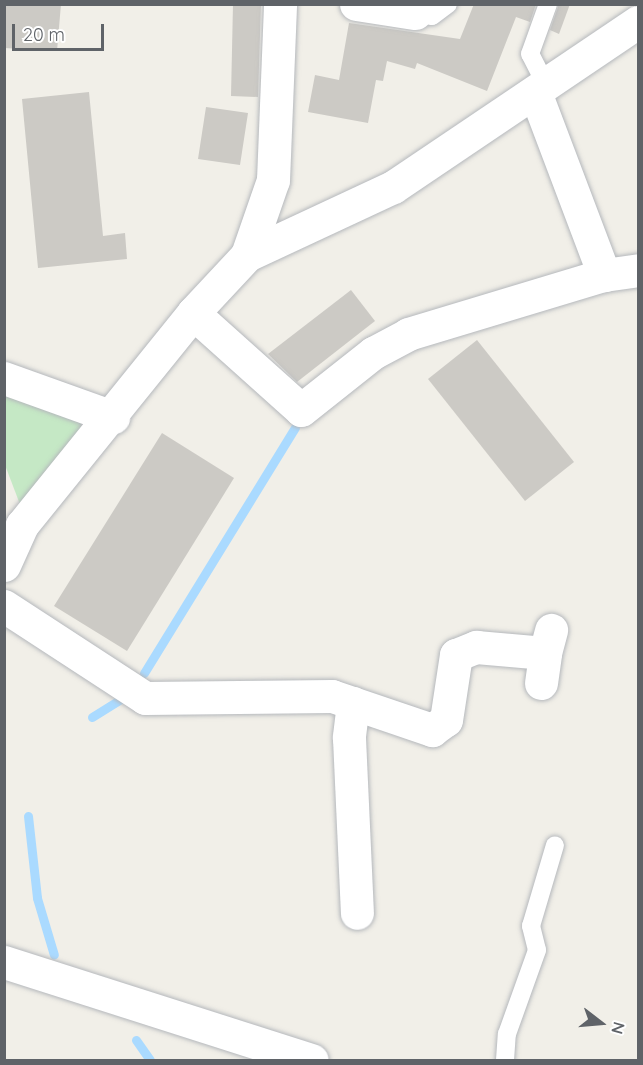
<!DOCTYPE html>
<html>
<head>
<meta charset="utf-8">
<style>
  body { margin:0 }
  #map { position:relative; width:643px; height:1065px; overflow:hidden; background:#f1efe8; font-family:Quicksand,sans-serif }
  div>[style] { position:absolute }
  .green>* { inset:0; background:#c5e8c5 }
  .stream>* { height:9px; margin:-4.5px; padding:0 4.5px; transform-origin:4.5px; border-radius:4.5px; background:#aadaff }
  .building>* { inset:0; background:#cccac5 }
  .roads { filter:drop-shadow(0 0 2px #b5b8bc) drop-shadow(0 0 2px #b5b8bc) }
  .service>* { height:18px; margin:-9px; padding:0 9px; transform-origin:9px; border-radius:9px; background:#fff }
  .minor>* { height:33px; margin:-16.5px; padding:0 16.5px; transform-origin:16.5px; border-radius:16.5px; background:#fff }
  .tertiary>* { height:33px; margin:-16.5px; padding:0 16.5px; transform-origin:16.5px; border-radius:16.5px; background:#fff }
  span { translate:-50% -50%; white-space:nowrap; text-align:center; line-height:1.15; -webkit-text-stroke:6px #fff; paint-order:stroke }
  .frame { position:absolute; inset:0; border:6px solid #5f6368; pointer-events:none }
  .north { position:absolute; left:571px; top:993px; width:60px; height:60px; -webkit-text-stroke:4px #fff; paint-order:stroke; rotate:106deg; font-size:16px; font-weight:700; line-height:24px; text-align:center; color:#5f6368 }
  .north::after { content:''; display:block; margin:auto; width:21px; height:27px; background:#5f6368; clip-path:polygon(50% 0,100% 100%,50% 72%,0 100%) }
  .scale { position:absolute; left:12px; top:24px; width:92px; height:27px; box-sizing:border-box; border:3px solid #5f6368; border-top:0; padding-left:8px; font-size:18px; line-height:21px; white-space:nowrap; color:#5f6368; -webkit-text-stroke:4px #fff; paint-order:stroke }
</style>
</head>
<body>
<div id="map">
  <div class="green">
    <div style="clip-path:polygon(4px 390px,78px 416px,84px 433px,21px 507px,5px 465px)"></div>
  </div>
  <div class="stream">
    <div style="left:144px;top:673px;width:288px;rotate:-58.4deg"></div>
    <div style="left:92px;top:717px;width:34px;rotate:-32deg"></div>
    <div style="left:28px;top:816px;width:82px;rotate:83.7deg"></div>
    <div style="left:37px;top:898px;width:59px;rotate:73.4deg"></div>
    <div style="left:136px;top:1040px;width:24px;rotate:55deg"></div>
  </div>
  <div class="building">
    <div style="clip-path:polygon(4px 4px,61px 4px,57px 51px,4px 48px)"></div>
    <div style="clip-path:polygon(233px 4px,261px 4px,258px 97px,231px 96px)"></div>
    <div style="clip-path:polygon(474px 4px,536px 4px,530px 22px,516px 17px,487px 91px,417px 63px,415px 69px,387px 61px,383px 81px,376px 80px,368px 123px,308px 112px,315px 75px,339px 80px,349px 23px,460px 39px)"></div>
    <div style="clip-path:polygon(559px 4px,570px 4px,559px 34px,550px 30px)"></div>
    <div style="clip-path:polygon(89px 92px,103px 236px,125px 233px,127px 259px,38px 268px,22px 99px)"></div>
    <div style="clip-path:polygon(206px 107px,248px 113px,240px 165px,198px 159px)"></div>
    <div style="clip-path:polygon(351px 290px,375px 321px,297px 382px,268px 354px)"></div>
    <div style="clip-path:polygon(477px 340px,574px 462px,525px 501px,428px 379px)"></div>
    <div style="clip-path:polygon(162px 433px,234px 478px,127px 651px,54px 606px)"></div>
  </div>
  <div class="roads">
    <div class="service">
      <div style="left:415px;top:13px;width:17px;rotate:10deg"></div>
      <div style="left:432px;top:16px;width:20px;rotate:-37deg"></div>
      <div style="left:546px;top:85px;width:35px;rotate:-117deg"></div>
      <div style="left:530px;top:54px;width:53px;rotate:-70.2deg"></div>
      <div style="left:505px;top:1060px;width:26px;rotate:-86deg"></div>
      <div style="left:507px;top:1034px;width:89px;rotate:-70.3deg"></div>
      <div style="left:537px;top:950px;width:25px;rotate:-104deg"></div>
      <div style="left:531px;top:926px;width:84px;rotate:-73.5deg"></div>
    </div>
    <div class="minor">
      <div style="left:356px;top:4px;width:60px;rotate:8.7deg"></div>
      <div style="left:535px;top:92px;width:196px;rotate:69.3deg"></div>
      <div style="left:247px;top:255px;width:161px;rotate:-25deg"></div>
      <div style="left:393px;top:187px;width:295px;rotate:-34deg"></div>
      <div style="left:193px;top:313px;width:145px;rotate:41.9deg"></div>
      <div style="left:301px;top:410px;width:92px;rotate:-38.4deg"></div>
      <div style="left:373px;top:353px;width:40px;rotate:-28deg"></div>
      <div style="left:408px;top:334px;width:205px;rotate:-16.8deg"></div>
      <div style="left:604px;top:275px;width:34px;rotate:-8deg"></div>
      <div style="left:4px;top:378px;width:116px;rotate:19.7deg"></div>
      <div style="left:4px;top:565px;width:44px;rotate:-65.8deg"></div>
      <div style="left:22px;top:525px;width:272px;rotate:-51.1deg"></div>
      <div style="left:193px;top:313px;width:79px;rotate:-47deg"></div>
      <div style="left:247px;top:255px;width:79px;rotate:-70.9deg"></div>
      <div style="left:273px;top:180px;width:176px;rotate:-87.7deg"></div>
      <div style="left:4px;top:606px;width:168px;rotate:33.1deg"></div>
      <div style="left:145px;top:698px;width:187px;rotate:-0.6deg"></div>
      <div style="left:332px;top:696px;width:106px;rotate:18.8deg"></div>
      <div style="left:432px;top:730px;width:17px;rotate:-36deg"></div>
      <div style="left:446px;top:720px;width:66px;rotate:-81.3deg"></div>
      <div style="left:456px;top:655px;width:22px;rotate:-22deg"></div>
      <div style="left:476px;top:647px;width:69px;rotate:5deg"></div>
      <div style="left:545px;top:653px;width:24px;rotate:-75deg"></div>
      <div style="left:541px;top:683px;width:30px;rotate:-82deg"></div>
      <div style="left:353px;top:703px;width:35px;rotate:97deg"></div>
      <div style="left:349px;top:738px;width:175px;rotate:87.4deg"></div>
    </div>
    <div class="tertiary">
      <div style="left:4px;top:962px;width:323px;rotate:17.7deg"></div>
    </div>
  </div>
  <div class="frame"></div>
  <div class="north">N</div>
  <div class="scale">20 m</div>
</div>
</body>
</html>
